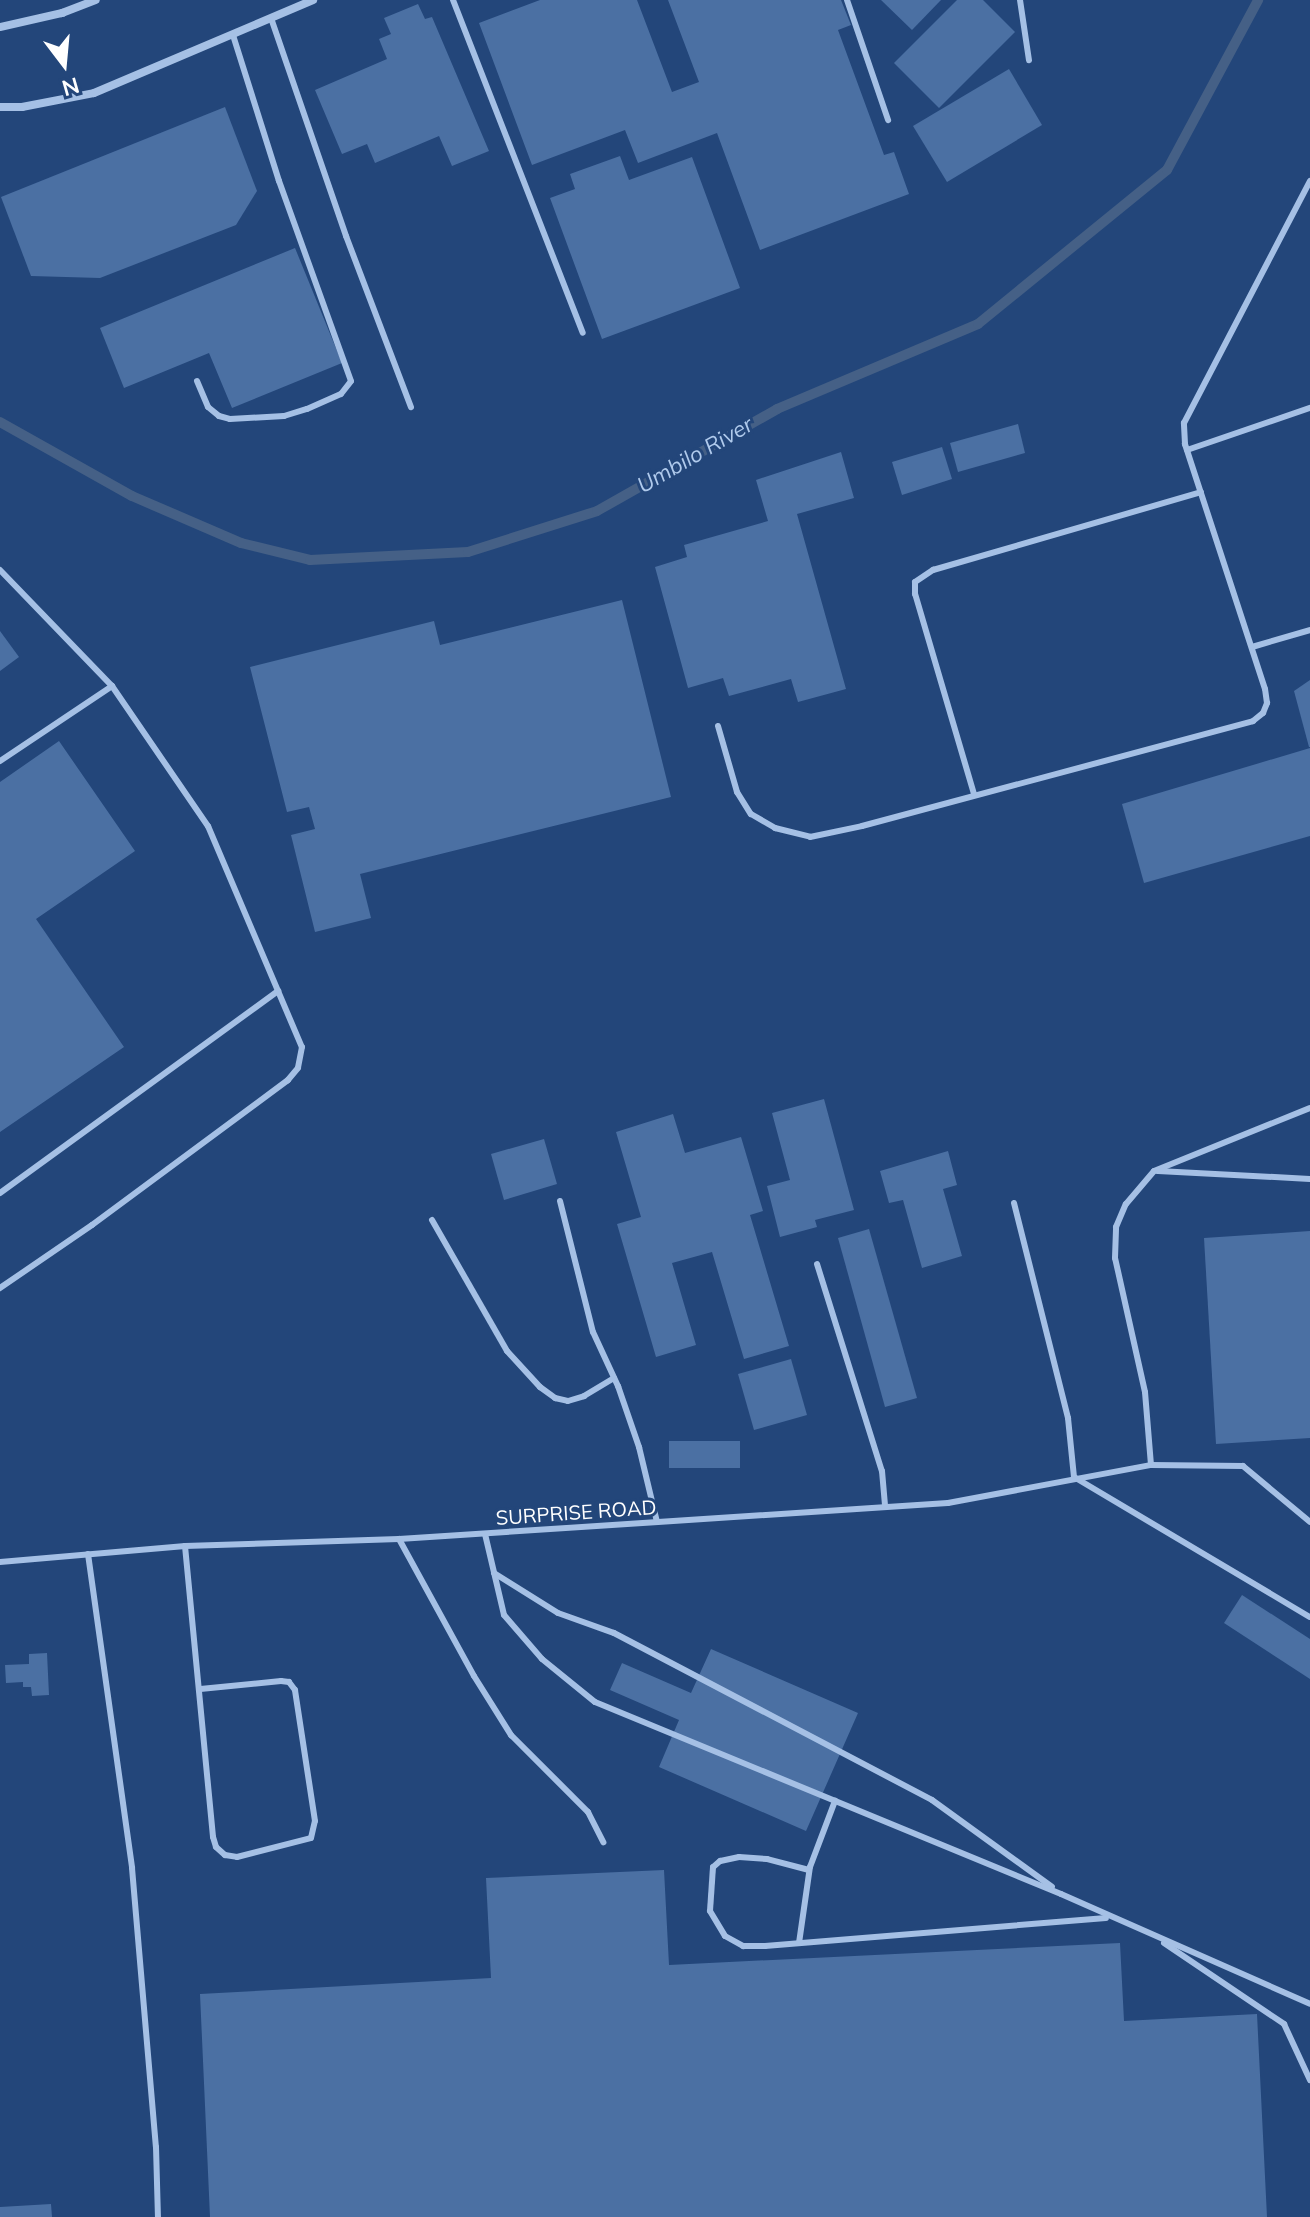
<!DOCTYPE html>
<html>
<head>
<meta charset="utf-8">
<style>
  body { margin:0 }
  #map { position:relative; width:1310px; height:2217px; overflow:hidden; background:#23467a; font-family:Mulish,sans-serif }
  div>[style] { position:absolute }
  .stream>* { height:10px; margin:-5px; padding:0 5px; transform-origin:5px; border-radius:5px; background:#456086 }
  .building>* { inset:0; background:#4b70a3 }
  .lane>* { height:6px; margin:-3px; padding:0 3px; transform-origin:3px; border-radius:3px; background:#a5c0e5 }
  .street>* { height:8px; margin:-4px; padding:0 4px; transform-origin:4px; border-radius:4px; background:#a5c0e5 }
  span { translate:-50% -50%; white-space:nowrap; text-align:center; line-height:1.15; -webkit-text-stroke:6px #23467a; paint-order:stroke }
  .street-label { font-size:20px; color:#fff }
  .water-label { font-size:22px; color:#b0caec; font-style:italic }
  .north { position:absolute; left:24px; top:24px; width:80px; height:80px; -webkit-text-stroke:6px #23467a; paint-order:stroke; rotate:164deg; font-size:22px; font-weight:700; line-height:32px; text-align:center; color:#fff }
  .north::after { content:''; display:block; margin:auto; width:28px; height:36px; background:#fff; clip-path:polygon(50% 0,100% 100%,50% 72%,0 100%) }
</style>
</head>
<body>
<div id="map">
  <div class="stream">
    <div style="left:0;top:422px;width:151px;rotate:29.3deg"></div>
    <div style="left:132px;top:496px;width:119px;rotate:23.3deg"></div>
    <div style="left:241px;top:543px;width:71px;rotate:13.8deg"></div>
    <div style="left:310px;top:560px;width:158px;rotate:-2.9deg"></div>
    <div style="left:468px;top:552px;width:135px;rotate:-17.6deg"></div>
    <div style="left:597px;top:511px;width:207px;rotate:-29.5deg"></div>
    <div style="left:777px;top:409px;width:218px;rotate:-22.9deg"></div>
    <div style="left:978px;top:324px;width:244px;rotate:-39.2deg"></div>
    <div style="left:1167px;top:170px;width:193px;rotate:-61.8deg"></div>
  </div>
  <div class="building">
    <div style="clip-path:polygon(540px 0,637px 0,672px 92px,699px 82px,668px 0,841px 0,851px 25px,838px 30px,884px 155px,894px 152px,909px 194px,760px 250px,717px 133px,638px 163px,625px 130px,532px 165px,479px 23px)"></div>
    <div style="clip-path:polygon(881px 0,941px 0,912px 30px)"></div>
    <div style="clip-path:polygon(957px 0,983px 0,1015px 32px,939px 108px,894px 63px)"></div>
    <div style="clip-path:polygon(418px 4px,425px 19px,432px 17px,489px 151px,452px 166px,439px 136px,375px 163px,367px 144px,342px 154px,315px 90px,387px 59px,379px 39px,391px 34px,384px 18px)"></div>
    <div style="clip-path:polygon(1009px 69px,1042px 125px,947px 182px,913px 126px)"></div>
    <div style="clip-path:polygon(225px 107px,257px 191px,236px 225px,100px 278px,31px 276px,1px 197px)"></div>
    <div style="clip-path:polygon(620px 156px,629px 180px,692px 157px,740px 288px,602px 339px,550px 198px,575px 189px,570px 174px)"></div>
    <div style="clip-path:polygon(295px 248px,342px 363px,232px 408px,209px 353px,124px 388px,100px 328px)"></div>
    <div style="clip-path:polygon(1018px 424px,1025px 453px,958px 472px,950px 443px)"></div>
    <div style="clip-path:polygon(942px 447px,952px 479px,902px 495px,892px 462px)"></div>
    <div style="clip-path:polygon(841px 452px,854px 498px,797px 514px,846px 689px,798px 702px,791px 679px,729px 696px,723px 678px,688px 688px,655px 567px,687px 557px,684px 545px,768px 521px,756px 480px)"></div>
    <div style="clip-path:polygon(622px 600px,671px 797px,360px 874px,371px 918px,315px 932px,291px 835px,315px 829px,309px 807px,287px 812px,250px 667px,434px 621px,440px 645px)"></div>
    <div style="clip-path:polygon(0 631px,19px 657px,0 671px)"></div>
    <div style="clip-path:polygon(1310px 680px,1310px 747px,1309px 747px,1294px 691px)"></div>
    <div style="clip-path:polygon(59px 741px,135px 851px,36px 919px,124px 1047px,0 1132px,0 782px)"></div>
    <div style="clip-path:polygon(1310px 748px,1310px 836px,1144px 883px,1122px 804px)"></div>
    <div style="clip-path:polygon(824px 1099px,854px 1210px,815px 1220px,817px 1227px,780px 1237px,767px 1186px,790px 1180px,772px 1113px)"></div>
    <div style="clip-path:polygon(673px 1114px,685px 1153px,741px 1137px,763px 1211px,750px 1215px,789px 1346px,744px 1359px,712px 1252px,672px 1263px,696px 1345px,656px 1357px,617px 1224px,641px 1217px,616px 1132px)"></div>
    <div style="clip-path:polygon(544px 1139px,557px 1184px,504px 1200px,491px 1154px)"></div>
    <div style="clip-path:polygon(948px 1151px,957px 1185px,943px 1189px,962px 1256px,922px 1268px,903px 1200px,889px 1203px,880px 1171px)"></div>
    <div style="clip-path:polygon(869px 1229px,917px 1398px,885px 1407px,838px 1238px)"></div>
    <div style="clip-path:polygon(1310px 1231px,1310px 1438px,1216px 1444px,1204px 1238px)"></div>
    <div style="clip-path:polygon(791px 1359px,807px 1415px,754px 1430px,738px 1374px)"></div>
    <div style="clip-path:polygon(669px 1441px,740px 1441px,740px 1468px,669px 1468px)"></div>
    <div style="clip-path:polygon(1242px 1595px,1310px 1639px,1310px 1679px,1224px 1623px)"></div>
    <div style="clip-path:polygon(711px 1649px,858px 1713px,806px 1831px,659px 1767px,679px 1720px,610px 1690px,622px 1663px,691px 1693px)"></div>
    <div style="clip-path:polygon(47px 1653px,49px 1695px,32px 1696px,31px 1687px,23px 1687px,23px 1682px,6px 1683px,5px 1665px,29px 1664px,29px 1654px)"></div>
    <div style="clip-path:polygon(664px 1870px,669px 1965px,1120px 1943px,1124px 2021px,1257px 2014px,1267px 2217px,210px 2217px,200px 1994px,491px 1978px,486px 1878px)"></div>
    <div style="clip-path:polygon(51px 2204px,52px 2217px,0 2217px,0 2207px)"></div>
  </div>
  <div class="lane">
    <div style="left:453px;top:0;width:357px;rotate:68.7deg"></div>
    <div style="left:847px;top:0;width:127px;rotate:71.1deg"></div>
    <div style="left:1020px;top:0;width:61px;rotate:81.5deg"></div>
    <div style="left:271px;top:18px;width:231px;rotate:71deg"></div>
    <div style="left:346px;top:236px;width:183px;rotate:69.2deg"></div>
    <div style="left:197px;top:381px;width:28px;rotate:67deg"></div>
    <div style="left:208px;top:407px;width:14px;rotate:39deg"></div>
    <div style="left:219px;top:416px;width:11px;rotate:15deg"></div>
    <div style="left:230px;top:419px;width:54px;rotate:-3.2deg"></div>
    <div style="left:284px;top:416px;width:24px;rotate:-17deg"></div>
    <div style="left:307px;top:409px;width:37px;rotate:-24deg"></div>
    <div style="left:341px;top:394px;width:16px;rotate:-52deg"></div>
    <div style="left:351px;top:381px;width:213px;rotate:-109.8deg"></div>
    <div style="left:279px;top:181px;width:153px;rotate:-107.5deg"></div>
    <div style="left:1187px;top:450px;width:130px;rotate:-18.9deg"></div>
    <div style="left:0;top:570px;width:161px;rotate:46deg"></div>
    <div style="left:112px;top:686px;width:170px;rotate:55.6deg"></div>
    <div style="left:208px;top:826px;width:240px;rotate:67deg"></div>
    <div style="left:302px;top:1047px;width:21px;rotate:101deg"></div>
    <div style="left:298px;top:1068px;width:16px;rotate:130deg"></div>
    <div style="left:288px;top:1080px;width:244px;rotate:143.5deg"></div>
    <div style="left:92px;top:1225px;width:112px;rotate:145.6deg"></div>
    <div style="left:1252px;top:647px;width:60px;rotate:-16.3deg"></div>
    <div style="left:718px;top:726px;width:69px;rotate:73.9deg"></div>
    <div style="left:737px;top:792px;width:26px;rotate:58deg"></div>
    <div style="left:751px;top:814px;width:28px;rotate:30deg"></div>
    <div style="left:775px;top:828px;width:36px;rotate:14deg"></div>
    <div style="left:810px;top:837px;width:53px;rotate:-11.9deg"></div>
    <div style="left:862px;top:826px;width:405px;rotate:-15deg"></div>
    <div style="left:1253px;top:721px;width:13px;rotate:-39deg"></div>
    <div style="left:1263px;top:713px;width:11px;rotate:-68deg"></div>
    <div style="left:1267px;top:703px;width:14px;rotate:-98deg"></div>
    <div style="left:1265px;top:689px;width:258px;rotate:-108.1deg"></div>
    <div style="left:1185px;top:444px;width:21px;rotate:-93deg"></div>
    <div style="left:1184px;top:423px;width:273px;rotate:-62.5deg"></div>
    <div style="left:0;top:761px;width:135px;rotate:-33.8deg"></div>
    <div style="left:974px;top:794px;width:209px;rotate:-106.4deg"></div>
    <div style="left:915px;top:594px;width:12px;rotate:-90deg"></div>
    <div style="left:915px;top:582px;width:22px;rotate:-34deg"></div>
    <div style="left:933px;top:570px;width:279px;rotate:-16.2deg"></div>
    <div style="left:1158px;top:1171px;width:152px;rotate:3deg"></div>
    <div style="left:0;top:1193px;width:344px;rotate:-36deg"></div>
    <div style="left:560px;top:1201px;width:135px;rotate:75.9deg"></div>
    <div style="left:593px;top:1332px;width:60px;rotate:65.2deg"></div>
    <div style="left:618px;top:1386px;width:65px;rotate:71deg"></div>
    <div style="left:639px;top:1447px;width:77px;rotate:76.5deg"></div>
    <div style="left:1014px;top:1203px;width:222px;rotate:75.9deg"></div>
    <div style="left:1068px;top:1418px;width:59px;rotate:84.2deg"></div>
    <div style="left:1074px;top:1477px;width:274px;rotate:30.7deg"></div>
    <div style="left:432px;top:1220px;width:151px;rotate:60.2deg"></div>
    <div style="left:507px;top:1351px;width:49px;rotate:47.5deg"></div>
    <div style="left:540px;top:1387px;width:19px;rotate:36deg"></div>
    <div style="left:555px;top:1398px;width:13px;rotate:13deg"></div>
    <div style="left:568px;top:1401px;width:17px;rotate:-17deg"></div>
    <div style="left:584px;top:1396px;width:35px;rotate:-31deg"></div>
    <div style="left:817px;top:1264px;width:217px;rotate:72.6deg"></div>
    <div style="left:882px;top:1471px;width:36px;rotate:85deg"></div>
    <div style="left:1151px;top:1465px;width:73px;rotate:-94.7deg"></div>
    <div style="left:1145px;top:1392px;width:137px;rotate:-102.6deg"></div>
    <div style="left:1115px;top:1258px;width:31px;rotate:-88deg"></div>
    <div style="left:1116px;top:1227px;width:25px;rotate:-67deg"></div>
    <div style="left:1126px;top:1204px;width:43px;rotate:-49.7deg"></div>
    <div style="left:1154px;top:1171px;width:168px;rotate:-22deg"></div>
    <div style="left:485px;top:1534px;width:83px;rotate:76.8deg"></div>
    <div style="left:504px;top:1615px;width:58px;rotate:49.2deg"></div>
    <div style="left:542px;top:1659px;width:68px;rotate:39.1deg"></div>
    <div style="left:595px;top:1702px;width:504px;rotate:22.39deg"></div>
    <div style="left:1061px;top:1894px;width:272px;rotate:23.8deg"></div>
    <div style="left:399px;top:1539px;width:156px;rotate:61.3deg"></div>
    <div style="left:474px;top:1676px;width:70px;rotate:57.9deg"></div>
    <div style="left:511px;top:1735px;width:109px;rotate:45deg"></div>
    <div style="left:588px;top:1812px;width:34px;rotate:63deg"></div>
    <div style="left:185px;top:1546px;width:292px;rotate:84.5deg"></div>
    <div style="left:213px;top:1837px;width:10px;rotate:73deg"></div>
    <div style="left:216px;top:1847px;width:12px;rotate:42deg"></div>
    <div style="left:225px;top:1855px;width:12px;rotate:9deg"></div>
    <div style="left:237px;top:1857px;width:76px;rotate:-14.4deg"></div>
    <div style="left:311px;top:1838px;width:17px;rotate:-77deg"></div>
    <div style="left:315px;top:1821px;width:133px;rotate:-98.7deg"></div>
    <div style="left:295px;top:1690px;width:10px;rotate:-127deg"></div>
    <div style="left:289px;top:1682px;width:8px;rotate:-173deg"></div>
    <div style="left:281px;top:1681px;width:81px;rotate:174.4deg"></div>
    <div style="left:88px;top:1554px;width:317px;rotate:82deg"></div>
    <div style="left:132px;top:1868px;width:280px;rotate:85.1deg"></div>
    <div style="left:156px;top:2147px;width:70px;rotate:88.4deg"></div>
    <div style="left:0;top:1562px;width:186px;rotate:-4.9deg"></div>
    <div style="left:185px;top:1546px;width:214px;rotate:-1.9deg"></div>
    <div style="left:399px;top:1539px;width:550px;rotate:-3.75deg"></div>
    <div style="left:948px;top:1503px;width:207px;rotate:-10.6deg"></div>
    <div style="left:1151px;top:1465px;width:92px;rotate:0.6deg"></div>
    <div style="left:1243px;top:1466px;width:87px;rotate:39.9deg"></div>
    <div style="left:494px;top:1573px;width:75px;rotate:32deg"></div>
    <div style="left:558px;top:1613px;width:59px;rotate:19.7deg"></div>
    <div style="left:614px;top:1633px;width:359px;rotate:27.7deg"></div>
    <div style="left:932px;top:1800px;width:148px;rotate:35.9deg"></div>
    <div style="left:809px;top:1870px;width:43px;rotate:-165.3deg"></div>
    <div style="left:767px;top:1859px;width:28px;rotate:-176deg"></div>
    <div style="left:739px;top:1857px;width:19px;rotate:168deg"></div>
    <div style="left:720px;top:1861px;width:9px;rotate:139deg"></div>
    <div style="left:713px;top:1867px;width:44px;rotate:93.9deg"></div>
    <div style="left:710px;top:1911px;width:29px;rotate:59deg"></div>
    <div style="left:725px;top:1936px;width:21px;rotate:29deg"></div>
    <div style="left:743px;top:1946px;width:22px"></div>
    <div style="left:765px;top:1946px;width:342px;rotate:-4.7deg"></div>
    <div style="left:799px;top:1943px;width:77px;rotate:-81.8deg"></div>
    <div style="left:810px;top:1867px;width:71px;rotate:-69.3deg"></div>
    <div style="left:1164px;top:1943px;width:145px;rotate:34deg"></div>
    <div style="left:1284px;top:2024px;width:62px;rotate:65.1deg"></div>
  </div>
  <div class="street">
    <div style="left:0;top:27px;width:64px;rotate:-12.7deg"></div>
    <div style="left:62px;top:13px;width:36px;rotate:-21deg"></div>
    <div style="left:0;top:107px;width:22px"></div>
    <div style="left:22px;top:107px;width:73px;rotate:-11deg"></div>
    <div style="left:94px;top:93px;width:238px;rotate:-23deg"></div>
  </div>
  <div class="street-label">
    <span style="left:576px;top:1512px;rotate:-4deg">SURPRISE ROAD</span>
  </div>
  <div class="water-label">
    <span style="left:695px;top:455px;rotate:-30deg">Umbilo River</span>
  </div>
  <div class="north">N</div>
</div>
</body>
</html>
